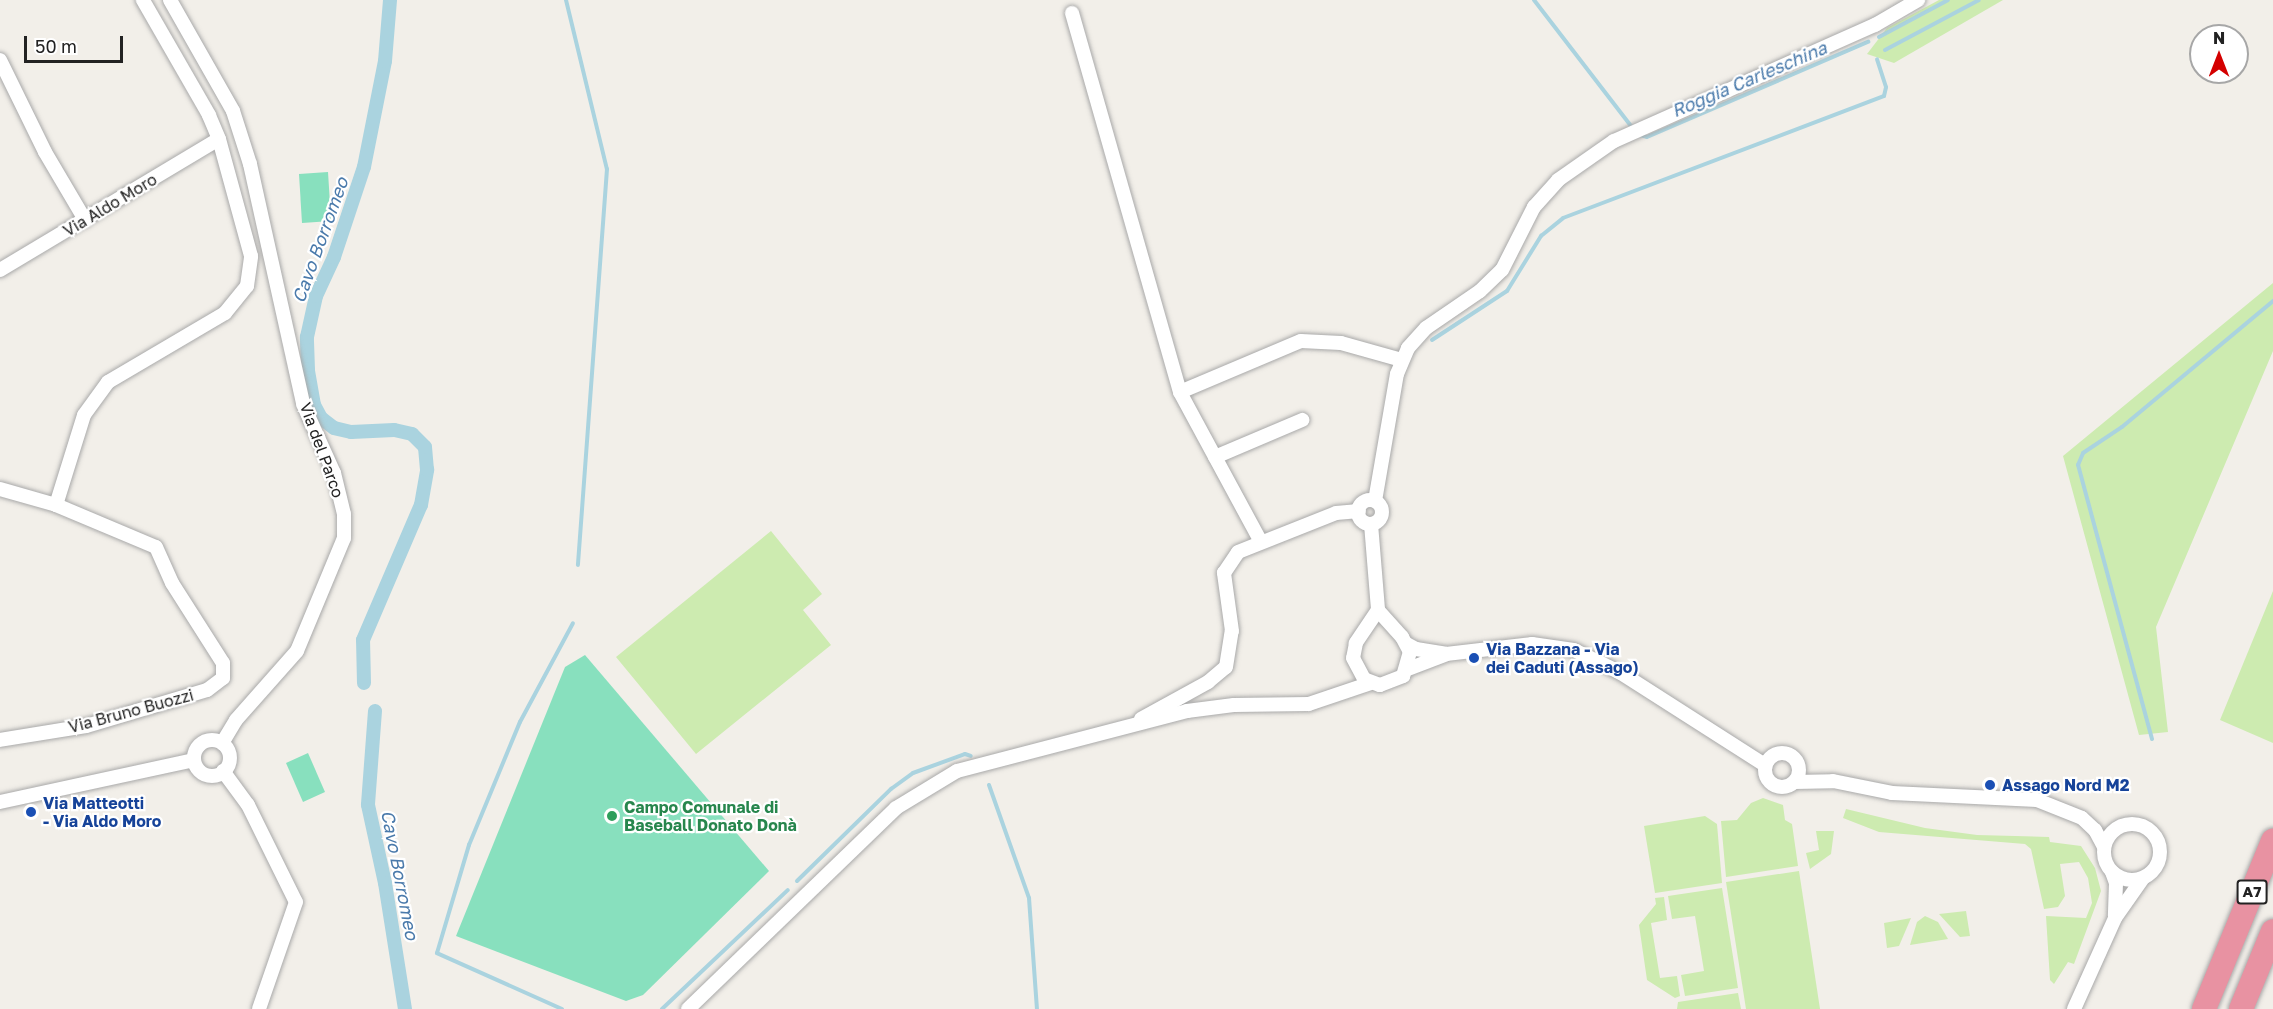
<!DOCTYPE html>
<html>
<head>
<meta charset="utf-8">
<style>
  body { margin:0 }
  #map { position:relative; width:2273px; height:1009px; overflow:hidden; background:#f2efe9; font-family:"Golos Text",sans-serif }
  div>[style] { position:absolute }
  .grass>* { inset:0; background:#cdebb0 }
  .pitch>* { inset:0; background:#88e0be }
  .stream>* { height:4px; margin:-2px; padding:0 2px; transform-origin:2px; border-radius:2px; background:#aad3df }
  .canal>* { height:14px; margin:-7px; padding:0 7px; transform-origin:7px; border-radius:7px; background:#aad3df }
  .roads { filter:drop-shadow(0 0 2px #a9a9a9) drop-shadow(0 0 2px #a9a9a9) }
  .street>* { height:14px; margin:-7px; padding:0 7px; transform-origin:7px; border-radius:7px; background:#fff }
  .street>.ring { margin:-7px; padding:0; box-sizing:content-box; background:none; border:14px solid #fff; border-radius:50% }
  .highway>* { height:24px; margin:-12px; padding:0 12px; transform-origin:12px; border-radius:12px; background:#e892a2 }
  .dots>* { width:16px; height:16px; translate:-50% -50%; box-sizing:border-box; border:3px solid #fff; border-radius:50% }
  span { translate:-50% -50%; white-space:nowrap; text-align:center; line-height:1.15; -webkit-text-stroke:4.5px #fff; paint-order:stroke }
  .shield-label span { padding:2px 4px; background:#fff; border:2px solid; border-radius:4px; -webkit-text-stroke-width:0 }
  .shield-label { font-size:15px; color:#222; font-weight:700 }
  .street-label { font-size:16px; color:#222 }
  .transit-label { font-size:16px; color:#164399; font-weight:700 }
  .left { translate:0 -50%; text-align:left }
  .leisure-label { font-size:16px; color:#27864d; font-weight:700 }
  .water-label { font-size:18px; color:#4a7aab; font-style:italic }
  .north { position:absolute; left:2189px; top:24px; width:60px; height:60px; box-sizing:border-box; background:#fff; border:2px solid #a7a7a7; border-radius:50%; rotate:0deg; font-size:16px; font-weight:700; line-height:24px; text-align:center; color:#222 }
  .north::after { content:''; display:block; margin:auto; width:21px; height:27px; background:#d40000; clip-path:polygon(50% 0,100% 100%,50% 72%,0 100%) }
  .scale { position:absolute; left:24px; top:36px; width:99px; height:27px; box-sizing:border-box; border:3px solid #222; border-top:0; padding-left:8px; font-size:18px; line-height:21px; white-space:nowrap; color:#222; -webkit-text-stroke:4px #fff; paint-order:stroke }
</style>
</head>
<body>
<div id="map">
  <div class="grass">
    <div style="clip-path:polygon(1939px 0,2003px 0,1894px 63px,1867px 54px,1887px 28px)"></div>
    <div style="clip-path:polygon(2273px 283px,2273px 351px,2156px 627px,2168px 732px,2139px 735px,2063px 456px)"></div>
    <div style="clip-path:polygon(771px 531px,822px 594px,803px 610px,831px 645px,696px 754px,616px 657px)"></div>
    <div style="clip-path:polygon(2273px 591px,2273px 743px,2220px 720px)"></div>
    <div style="clip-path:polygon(1763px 798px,1783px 805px,1785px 820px,1792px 824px,1798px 866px,1726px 877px,1721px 821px,1737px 820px,1751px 803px)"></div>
    <div style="clip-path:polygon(1846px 809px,1925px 828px,1977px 835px,2049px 837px,2050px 842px,2081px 846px,2095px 868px,2101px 891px,2074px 964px,2068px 962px,2054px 984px,2050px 980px,2046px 916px,2086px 918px,2092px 903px,2088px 878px,2079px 862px,2060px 864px,2065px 896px,2058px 907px,2044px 909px,2031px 849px,2025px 844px,1879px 832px,1843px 818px)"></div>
    <div style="clip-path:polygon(1705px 816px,1717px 824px,1722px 883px,1655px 893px,1644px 826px)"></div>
    <div style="clip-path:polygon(1816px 831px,1834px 831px,1831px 854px,1810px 869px,1806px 853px,1819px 850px)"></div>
    <div style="clip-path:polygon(1799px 871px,1820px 1009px,1746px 1009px,1726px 882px)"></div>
    <div style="clip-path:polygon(1722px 888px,1738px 988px,1685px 996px,1681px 975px,1704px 971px,1695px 916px,1672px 919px,1668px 896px)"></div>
    <div style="clip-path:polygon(1664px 897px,1667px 920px,1651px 923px,1660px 978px,1677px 976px,1680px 996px,1675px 998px,1647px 980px,1639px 925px,1656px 904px,1655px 898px)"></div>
    <div style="clip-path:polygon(1966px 911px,1970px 936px,1960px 937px,1939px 914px)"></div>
    <div style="clip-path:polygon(1925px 916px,1938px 922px,1948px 939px,1910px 945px,1917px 922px)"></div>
    <div style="clip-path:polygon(1911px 918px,1899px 946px,1887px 948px,1884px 923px)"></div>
    <div style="clip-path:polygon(1738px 993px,1741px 1009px,1677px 1009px,1678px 1002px)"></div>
  </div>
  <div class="pitch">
    <div style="clip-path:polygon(328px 172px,331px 221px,302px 223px,299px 174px)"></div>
    <div style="clip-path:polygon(585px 655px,769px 871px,643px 995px,626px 1001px,456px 936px,565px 667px)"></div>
    <div style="clip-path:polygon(308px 753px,325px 792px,303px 802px,286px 763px)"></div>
  </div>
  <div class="stream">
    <div style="left:566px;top:0;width:174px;rotate:76.4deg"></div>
    <div style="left:607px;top:169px;width:397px;rotate:94.2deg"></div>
    <div style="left:1534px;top:0;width:159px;rotate:52.4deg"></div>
    <div style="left:1879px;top:37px;width:78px;rotate:-28.2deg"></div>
    <div style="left:1885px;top:50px;width:106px;rotate:-28deg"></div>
    <div style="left:1640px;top:135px;width:7px;rotate:16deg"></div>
    <div style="left:1647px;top:137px;width:241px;rotate:-23.3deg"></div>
    <div style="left:1432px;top:340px;width:90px;rotate:-33.2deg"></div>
    <div style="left:1507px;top:291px;width:65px;rotate:-58.3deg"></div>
    <div style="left:1541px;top:236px;width:28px;rotate:-39deg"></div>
    <div style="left:1563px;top:218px;width:343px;rotate:-20.8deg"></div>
    <div style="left:1884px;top:96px;width:9px;rotate:-77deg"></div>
    <div style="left:1886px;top:87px;width:29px;rotate:-108deg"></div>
    <div style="left:2152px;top:739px;width:284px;rotate:-105.1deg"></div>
    <div style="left:2078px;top:465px;width:13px;rotate:-67deg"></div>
    <div style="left:2083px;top:453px;width:47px;rotate:-33.7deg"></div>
    <div style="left:2122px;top:427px;width:197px;rotate:-39.8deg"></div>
    <div style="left:989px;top:785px;width:120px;rotate:70.5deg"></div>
    <div style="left:1029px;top:898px;width:111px;rotate:85.9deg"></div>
    <div style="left:797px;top:881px;width:132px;rotate:-44.4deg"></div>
    <div style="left:891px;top:789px;width:27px;rotate:-36deg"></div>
    <div style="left:913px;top:773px;width:55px;rotate:-20.1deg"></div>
    <div style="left:965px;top:754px;width:6px;rotate:18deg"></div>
    <div style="left:562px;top:1009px;width:137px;rotate:-155.9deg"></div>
    <div style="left:437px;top:953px;width:113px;rotate:-73.5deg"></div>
    <div style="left:469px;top:845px;width:133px;rotate:-67.5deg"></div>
    <div style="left:520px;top:722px;width:112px;rotate:-61.8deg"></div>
    <div style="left:662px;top:1009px;width:173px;rotate:-43.4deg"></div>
  </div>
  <div class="canal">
    <div style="left:364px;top:683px;width:43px;rotate:-91.3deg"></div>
    <div style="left:363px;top:640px;width:147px;rotate:-66.8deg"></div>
    <div style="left:421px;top:505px;width:36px;rotate:-80deg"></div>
    <div style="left:427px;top:470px;width:23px;rotate:-95deg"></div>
    <div style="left:425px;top:447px;width:18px;rotate:-135deg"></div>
    <div style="left:412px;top:434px;width:18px;rotate:-167deg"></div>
    <div style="left:394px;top:430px;width:43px;rotate:177.3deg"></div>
    <div style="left:351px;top:432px;width:17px;rotate:-167deg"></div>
    <div style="left:334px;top:428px;width:16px;rotate:-142deg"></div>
    <div style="left:321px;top:418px;width:15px;rotate:-118deg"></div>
    <div style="left:314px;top:405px;width:36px;rotate:-100deg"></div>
    <div style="left:308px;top:370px;width:33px;rotate:-92deg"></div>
    <div style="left:307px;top:337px;width:42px;rotate:-77.6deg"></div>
    <div style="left:316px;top:296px;width:43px;rotate:-65.2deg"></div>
    <div style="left:334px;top:257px;width:95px;rotate:-71.6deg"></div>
    <div style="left:364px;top:167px;width:108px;rotate:-78.8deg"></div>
    <div style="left:385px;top:61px;width:61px;rotate:-85.3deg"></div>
    <div style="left:375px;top:711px;width:94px;rotate:94.3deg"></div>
    <div style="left:368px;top:805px;width:80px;rotate:77.7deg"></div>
    <div style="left:385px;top:883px;width:128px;rotate:81deg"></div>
  </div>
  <div class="roads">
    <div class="street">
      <div style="left:170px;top:0;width:128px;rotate:60.4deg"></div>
      <div style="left:233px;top:111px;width:56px;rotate:72.2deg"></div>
      <div style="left:250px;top:164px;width:246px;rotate:77.5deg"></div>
      <div style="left:303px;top:404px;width:76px;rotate:65.8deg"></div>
      <div style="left:334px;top:473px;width:42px;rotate:76.3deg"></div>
      <div style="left:344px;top:514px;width:24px;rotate:90deg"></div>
      <div style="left:344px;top:538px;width:122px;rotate:112.6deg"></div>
      <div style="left:297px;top:651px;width:92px;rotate:131.5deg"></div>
      <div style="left:236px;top:720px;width:27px;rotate:121deg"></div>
      <div style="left:1072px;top:13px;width:394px;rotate:74.1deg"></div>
      <div style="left:0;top:60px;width:102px;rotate:63.9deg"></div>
      <div style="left:45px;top:152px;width:79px;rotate:59.5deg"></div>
      <div style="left:0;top:270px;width:255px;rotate:-30.9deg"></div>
      <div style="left:1215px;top:457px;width:95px;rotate:-23deg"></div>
      <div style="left:0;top:489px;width:58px;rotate:15.9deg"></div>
      <div style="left:56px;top:505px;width:108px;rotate:22.8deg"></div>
      <div style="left:156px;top:547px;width:39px;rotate:66deg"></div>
      <div style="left:172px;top:583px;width:95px;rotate:57.5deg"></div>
      <div style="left:223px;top:663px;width:15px;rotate:90deg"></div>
      <div style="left:223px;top:678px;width:20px;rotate:143deg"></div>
      <div style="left:207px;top:690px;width:126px;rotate:163.4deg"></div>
      <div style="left:86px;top:726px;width:87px;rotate:170.8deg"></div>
      <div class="ring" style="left:1358px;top:500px;width:10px;height:10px"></div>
      <div style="left:1375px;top:501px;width:129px;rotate:-80.2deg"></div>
      <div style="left:1397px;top:374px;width:28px;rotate:-67deg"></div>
      <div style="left:1408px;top:348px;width:27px;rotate:-48deg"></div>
      <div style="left:1426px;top:328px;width:65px;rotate:-34.4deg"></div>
      <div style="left:1480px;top:291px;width:30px;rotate:-44deg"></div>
      <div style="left:1502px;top:270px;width:71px;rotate:-63.1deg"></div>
      <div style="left:1534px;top:207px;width:36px;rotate:-48deg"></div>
      <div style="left:1558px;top:180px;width:68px;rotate:-34.9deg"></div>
      <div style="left:1614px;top:141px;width:286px;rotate:-24deg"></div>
      <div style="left:1875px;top:25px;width:50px;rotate:-30.2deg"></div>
      <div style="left:56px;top:505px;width:94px;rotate:-72.7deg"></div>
      <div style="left:84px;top:415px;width:41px;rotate:-54deg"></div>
      <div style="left:108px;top:382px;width:136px;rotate:-30.5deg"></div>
      <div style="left:225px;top:313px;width:35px;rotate:-51deg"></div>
      <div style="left:247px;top:286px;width:30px;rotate:-82deg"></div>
      <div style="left:251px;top:256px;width:121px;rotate:-105.3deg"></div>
      <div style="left:219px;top:139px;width:26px;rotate:-113deg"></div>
      <div style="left:209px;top:115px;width:133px;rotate:-119.9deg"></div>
      <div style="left:1371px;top:524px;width:86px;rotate:85.3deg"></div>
      <div style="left:1378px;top:610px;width:40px;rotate:124deg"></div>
      <div style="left:1356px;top:643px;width:15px;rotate:101deg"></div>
      <div style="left:1353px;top:658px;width:24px;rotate:62deg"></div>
      <div style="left:1364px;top:679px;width:17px;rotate:21deg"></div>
      <div style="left:1380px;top:685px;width:25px;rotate:-21deg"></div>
      <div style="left:1403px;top:676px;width:25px;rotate:-74deg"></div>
      <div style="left:1410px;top:652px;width:17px;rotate:-118deg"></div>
      <div style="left:1402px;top:637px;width:36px;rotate:-132deg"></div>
      <div style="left:1261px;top:542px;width:170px;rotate:-118.4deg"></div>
      <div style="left:1180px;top:392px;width:131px;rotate:-22.9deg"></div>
      <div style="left:1301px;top:341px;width:40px;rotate:2.9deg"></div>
      <div style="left:1341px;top:343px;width:63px;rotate:15.6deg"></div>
      <div style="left:1407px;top:644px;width:10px;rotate:29deg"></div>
      <div style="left:1416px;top:649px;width:30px;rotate:9deg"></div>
      <div style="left:1446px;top:654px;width:87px;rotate:-6.6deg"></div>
      <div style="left:1532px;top:644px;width:42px;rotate:8.1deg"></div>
      <div style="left:1574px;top:650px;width:52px;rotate:26.1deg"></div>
      <div style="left:1621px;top:673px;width:171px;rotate:32.6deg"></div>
      <div style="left:1408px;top:669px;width:40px;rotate:-21deg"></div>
      <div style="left:1141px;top:719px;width:77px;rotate:-28.9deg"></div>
      <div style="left:1208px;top:682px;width:23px;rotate:-40deg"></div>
      <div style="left:1226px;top:667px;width:36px;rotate:-81deg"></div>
      <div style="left:1232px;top:631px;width:59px;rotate:-97.9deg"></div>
      <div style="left:1224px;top:573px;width:25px;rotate:-56deg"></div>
      <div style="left:1238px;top:552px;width:105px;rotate:-21.7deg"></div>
      <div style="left:1336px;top:513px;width:23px;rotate:-5deg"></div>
      <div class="ring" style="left:194px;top:740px;width:22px;height:22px"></div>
      <div class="ring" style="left:1765px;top:753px;width:20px;height:20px"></div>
      <div style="left:223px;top:771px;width:42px;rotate:53.7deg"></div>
      <div style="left:248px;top:805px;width:108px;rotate:63.7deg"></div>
      <div style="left:296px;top:902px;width:113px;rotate:109.1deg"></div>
      <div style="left:1794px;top:782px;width:39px;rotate:-1deg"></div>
      <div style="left:1833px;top:781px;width:60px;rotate:11.5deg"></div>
      <div style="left:1892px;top:793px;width:145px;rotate:2.8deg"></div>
      <div style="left:2037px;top:800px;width:48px;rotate:21.8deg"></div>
      <div style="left:2082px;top:818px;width:18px;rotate:43deg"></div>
      <div style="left:2095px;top:830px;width:19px;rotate:62deg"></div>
      <div style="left:0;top:802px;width:198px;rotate:-12.2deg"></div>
      <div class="ring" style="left:2104px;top:824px;width:42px;height:42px"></div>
      <div style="left:2112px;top:872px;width:12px;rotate:70deg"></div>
      <div style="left:2116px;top:883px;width:33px;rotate:92deg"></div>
      <div style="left:688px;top:1009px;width:289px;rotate:-44deg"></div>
      <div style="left:896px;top:808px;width:71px;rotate:-31.2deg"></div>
      <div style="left:957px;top:771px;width:238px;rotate:-14.6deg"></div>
      <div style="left:1187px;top:711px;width:47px;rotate:-7.3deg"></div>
      <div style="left:1234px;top:705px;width:75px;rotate:-0.8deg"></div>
      <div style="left:1309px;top:704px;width:65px;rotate:-18.7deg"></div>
      <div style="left:2074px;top:1009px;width:100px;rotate:-65.7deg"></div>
      <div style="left:2115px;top:918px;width:49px;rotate:-55deg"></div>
    </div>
    <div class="highway">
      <div style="left:2204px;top:1009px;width:182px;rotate:-67.7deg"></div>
      <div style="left:2241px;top:1009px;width:84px;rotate:-67.7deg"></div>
    </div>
  </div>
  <div class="dots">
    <div style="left:1474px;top:658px;background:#1a4fb4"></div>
    <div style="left:1990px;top:785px;background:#1a4fb4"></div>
    <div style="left:31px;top:812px;background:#1a4fb4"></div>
    <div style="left:612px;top:816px;background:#2e9e5b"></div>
  </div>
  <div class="shield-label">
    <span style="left:2252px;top:892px">A7</span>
  </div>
  <div class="street-label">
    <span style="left:110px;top:205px;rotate:-31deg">Via Aldo Moro</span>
    <span style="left:322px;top:450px;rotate:70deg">Via del Parco</span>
    <span style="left:131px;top:711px;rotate:-15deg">Via Bruno Buozzi</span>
  </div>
  <div class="transit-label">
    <span class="left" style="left:1486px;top:658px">Via Bazzana - Via<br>dei Caduti (Assago)</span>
    <span class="left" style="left:2002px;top:785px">Assago Nord M2</span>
    <span class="left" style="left:43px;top:812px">Via Matteotti<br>- Via Aldo Moro</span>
  </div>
  <div class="leisure-label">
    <span class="left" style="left:624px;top:816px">Campo Comunale di<br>Baseball Donato Donà</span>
  </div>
  <div class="water-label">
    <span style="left:1749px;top:79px;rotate:-23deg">Roggia Carleschina</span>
    <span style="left:320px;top:240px;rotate:-70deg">Cavo Borromeo</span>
    <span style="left:400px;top:875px;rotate:79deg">Cavo Borromeo</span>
  </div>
  <div class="north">N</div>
  <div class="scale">50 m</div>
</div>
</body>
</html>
